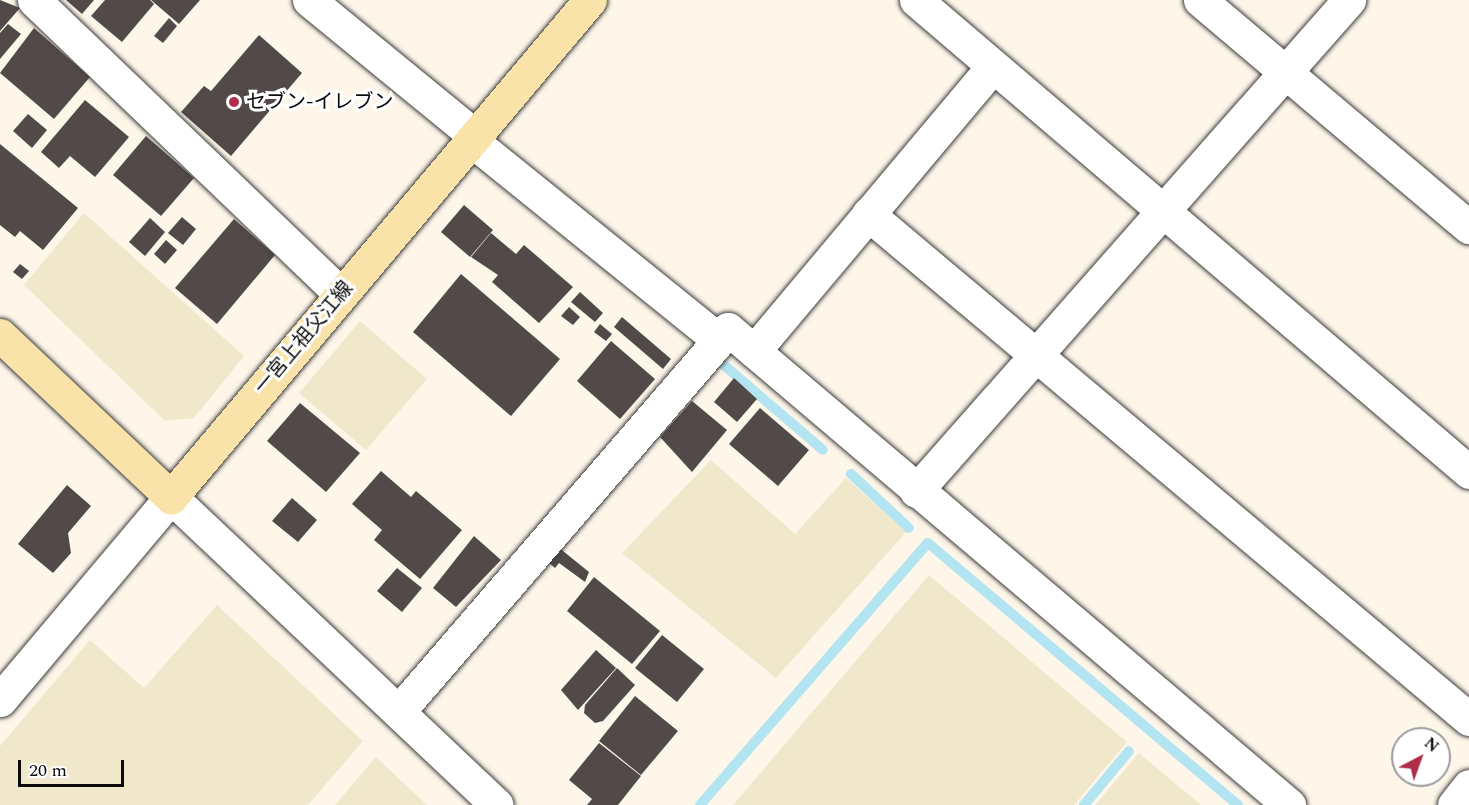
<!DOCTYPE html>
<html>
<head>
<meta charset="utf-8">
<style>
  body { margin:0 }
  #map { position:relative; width:1469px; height:805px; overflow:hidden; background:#fef6e9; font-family:Spectral,"Noto Sans JP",serif }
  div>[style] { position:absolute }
  .farmland>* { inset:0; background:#f1e8cc }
  .stream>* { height:10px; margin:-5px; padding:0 5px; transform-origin:5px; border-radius:5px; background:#b2e4f1 }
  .building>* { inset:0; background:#524a48 }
  .roads { filter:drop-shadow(0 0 2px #3d3d3d) drop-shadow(0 0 2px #3d3d3d) }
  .minor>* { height:33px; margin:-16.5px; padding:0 16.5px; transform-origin:16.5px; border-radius:16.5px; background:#fff }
  .tertiary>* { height:33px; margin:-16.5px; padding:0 16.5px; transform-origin:16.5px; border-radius:16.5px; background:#fff }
  .secondary>* { height:33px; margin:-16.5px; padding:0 16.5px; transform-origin:16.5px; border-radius:16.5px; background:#f9e3a9 }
  .dots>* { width:16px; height:16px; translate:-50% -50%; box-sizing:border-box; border:3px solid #fff; border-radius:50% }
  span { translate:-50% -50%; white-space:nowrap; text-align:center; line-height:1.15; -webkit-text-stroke:6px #fff; paint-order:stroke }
  .poi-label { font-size:20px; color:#0a0a0a }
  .left { translate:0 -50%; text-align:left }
  .street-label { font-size:20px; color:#0a0a0a }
  .north { position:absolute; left:1391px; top:727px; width:60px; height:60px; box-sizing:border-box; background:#fff; border:2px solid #9d9d9d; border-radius:50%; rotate:41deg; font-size:16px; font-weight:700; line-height:24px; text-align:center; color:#0a0a0a }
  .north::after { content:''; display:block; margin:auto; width:21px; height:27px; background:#b02d49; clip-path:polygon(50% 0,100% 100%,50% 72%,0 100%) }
  .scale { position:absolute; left:18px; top:760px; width:106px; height:27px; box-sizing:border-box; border:3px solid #0a0a0a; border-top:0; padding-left:8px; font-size:18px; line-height:21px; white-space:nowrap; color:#0a0a0a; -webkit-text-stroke:4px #fff; paint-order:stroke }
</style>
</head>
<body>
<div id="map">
  <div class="farmland">
    <div style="clip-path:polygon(84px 213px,244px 356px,194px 418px,165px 421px,24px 285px)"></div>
    <div style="clip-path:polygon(360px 321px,427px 379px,366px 450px,299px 393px)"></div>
    <div style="clip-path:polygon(711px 460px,795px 534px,846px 478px,906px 532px,776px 678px,622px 553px)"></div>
    <div style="clip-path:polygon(929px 575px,1127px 742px,1074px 805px,733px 805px)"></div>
    <div style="clip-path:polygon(217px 605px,363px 741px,308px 805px,0 805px,0 746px,90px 640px,144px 688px)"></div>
    <div style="clip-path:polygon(1139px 753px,1201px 805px,1095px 805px)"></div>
    <div style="clip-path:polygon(376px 757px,427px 805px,335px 805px)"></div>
  </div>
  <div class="stream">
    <div style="left:718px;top:360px;width:138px;rotate:40.6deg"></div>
    <div style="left:851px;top:474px;width:79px;rotate:43deg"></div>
    <div style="left:700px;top:805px;width:347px;rotate:-49deg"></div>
    <div style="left:928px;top:543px;width:406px;rotate:40.2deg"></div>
    <div style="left:1084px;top:805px;width:70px;rotate:-50.2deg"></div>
  </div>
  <div class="building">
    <div style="clip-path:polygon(0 0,20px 8px,0 31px)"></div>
    <div style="clip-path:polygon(66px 0,94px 0,82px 14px)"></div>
    <div style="clip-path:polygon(105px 0,150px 0,154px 4px,122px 42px,91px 16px)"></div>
    <div style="clip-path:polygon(151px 0,200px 0,179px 24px)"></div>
    <div style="clip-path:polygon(169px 18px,177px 26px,163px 43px,154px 36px)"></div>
    <div style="clip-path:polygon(8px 24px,21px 34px,0 59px,0 33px)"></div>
    <div style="clip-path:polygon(34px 28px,90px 77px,54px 119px,0 73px)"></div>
    <div style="clip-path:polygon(259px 35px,302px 73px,231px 156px,181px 112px,204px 86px,211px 91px)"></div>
    <div style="clip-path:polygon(85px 100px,129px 137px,95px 177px,70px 156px,59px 168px,41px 152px)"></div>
    <div style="clip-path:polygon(28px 114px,47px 130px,32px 148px,13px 131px)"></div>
    <div style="clip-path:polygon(146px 136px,194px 178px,161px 216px,113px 175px)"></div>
    <div style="clip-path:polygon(0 144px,78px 208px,43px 250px,20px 231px,15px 237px,0 225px)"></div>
    <div style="clip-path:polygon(464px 205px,493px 230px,470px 257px,441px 232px)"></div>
    <div style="clip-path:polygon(182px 217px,196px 229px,183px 245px,168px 233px)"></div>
    <div style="clip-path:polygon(150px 218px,165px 232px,145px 256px,129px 242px)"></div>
    <div style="clip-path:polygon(234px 219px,275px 255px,217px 324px,175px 288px)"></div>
    <div style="clip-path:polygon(491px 233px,516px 254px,524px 245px,573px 287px,539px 323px,492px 282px,498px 275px,471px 257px)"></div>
    <div style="clip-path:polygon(166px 240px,177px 250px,165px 264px,154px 254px)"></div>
    <div style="clip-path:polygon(20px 264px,29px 271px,22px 279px,13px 272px)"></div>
    <div style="clip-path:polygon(461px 274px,560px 359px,511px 416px,413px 332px)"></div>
    <div style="clip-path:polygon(580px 292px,603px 313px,595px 322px,571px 302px)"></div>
    <div style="clip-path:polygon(569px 307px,580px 317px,573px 325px,561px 316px)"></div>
    <div style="clip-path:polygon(622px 317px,671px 359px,663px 369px,614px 327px)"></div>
    <div style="clip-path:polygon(600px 324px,612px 334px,606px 341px,594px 332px)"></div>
    <div style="clip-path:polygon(611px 341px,655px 379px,620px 419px,577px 381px)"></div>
    <div style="clip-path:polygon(734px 378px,757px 399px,737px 422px,714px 402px)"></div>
    <div style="clip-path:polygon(692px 401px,727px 430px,692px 472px,660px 437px)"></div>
    <div style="clip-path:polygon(300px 403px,360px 453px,326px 492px,267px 441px)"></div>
    <div style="clip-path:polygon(760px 408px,809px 450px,778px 486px,729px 444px)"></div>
    <div style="clip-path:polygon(381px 471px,411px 497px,416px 491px,462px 530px,420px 579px,374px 540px,382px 530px,352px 504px)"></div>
    <div style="clip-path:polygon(67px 485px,91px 506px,68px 533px,71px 553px,53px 573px,18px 544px)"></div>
    <div style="clip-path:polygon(292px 498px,317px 520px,298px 542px,272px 521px)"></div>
    <div style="clip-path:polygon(474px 536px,501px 560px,456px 607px,433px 588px)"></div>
    <div style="clip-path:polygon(558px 547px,589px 572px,585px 582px,559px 563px,555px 568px,547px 561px)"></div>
    <div style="clip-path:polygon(397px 568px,422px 588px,402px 612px,377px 591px)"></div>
    <div style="clip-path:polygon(594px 577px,660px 631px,632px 664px,567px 611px)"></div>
    <div style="clip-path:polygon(662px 635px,704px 669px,677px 702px,635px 668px)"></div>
    <div style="clip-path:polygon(596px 650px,616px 668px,578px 710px,561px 690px)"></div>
    <div style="clip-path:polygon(617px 668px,635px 685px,603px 721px,595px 723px,584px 713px,585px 705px)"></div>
    <div style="clip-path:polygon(635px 696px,678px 731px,641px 775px,599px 741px)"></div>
    <div style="clip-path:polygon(599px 743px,641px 776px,618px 805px,587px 805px,592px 799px,569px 780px)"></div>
  </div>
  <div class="roads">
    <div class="minor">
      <div style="left:34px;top:0;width:425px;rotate:43.8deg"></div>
      <div style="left:309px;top:0;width:215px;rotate:39.3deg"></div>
      <div style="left:916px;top:0;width:727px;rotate:40.48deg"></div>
      <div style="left:1200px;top:0;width:352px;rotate:40.2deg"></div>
      <div style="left:471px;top:140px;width:319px;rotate:38.9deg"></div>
      <div style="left:719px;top:340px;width:14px;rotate:-51deg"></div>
      <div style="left:728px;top:329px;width:736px;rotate:40.31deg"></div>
      <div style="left:868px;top:214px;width:785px;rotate:40.04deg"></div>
      <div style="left:754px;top:351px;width:371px;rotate:-50deg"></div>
      <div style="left:916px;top:491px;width:655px;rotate:-48.59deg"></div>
      <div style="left:399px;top:711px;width:490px;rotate:-49.2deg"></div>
      <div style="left:1454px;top:805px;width:24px;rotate:-52deg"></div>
    </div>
    <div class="tertiary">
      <div style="left:0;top:700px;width:265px;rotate:-49.9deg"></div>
      <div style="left:171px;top:497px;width:448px;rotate:43.4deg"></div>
    </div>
    <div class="secondary">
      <div style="left:0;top:335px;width:236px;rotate:43.5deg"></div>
      <div style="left:171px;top:497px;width:650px;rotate:-49.87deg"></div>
    </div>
  </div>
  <div class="dots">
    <div style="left:234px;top:102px;background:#b02d49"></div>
  </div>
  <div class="poi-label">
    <span class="left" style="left:246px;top:102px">セブン-イレブン</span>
  </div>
  <div class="street-label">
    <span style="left:304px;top:338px;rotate:-50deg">一宮上祖父江線</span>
  </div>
  <div class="north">N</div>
  <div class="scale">20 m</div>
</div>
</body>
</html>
